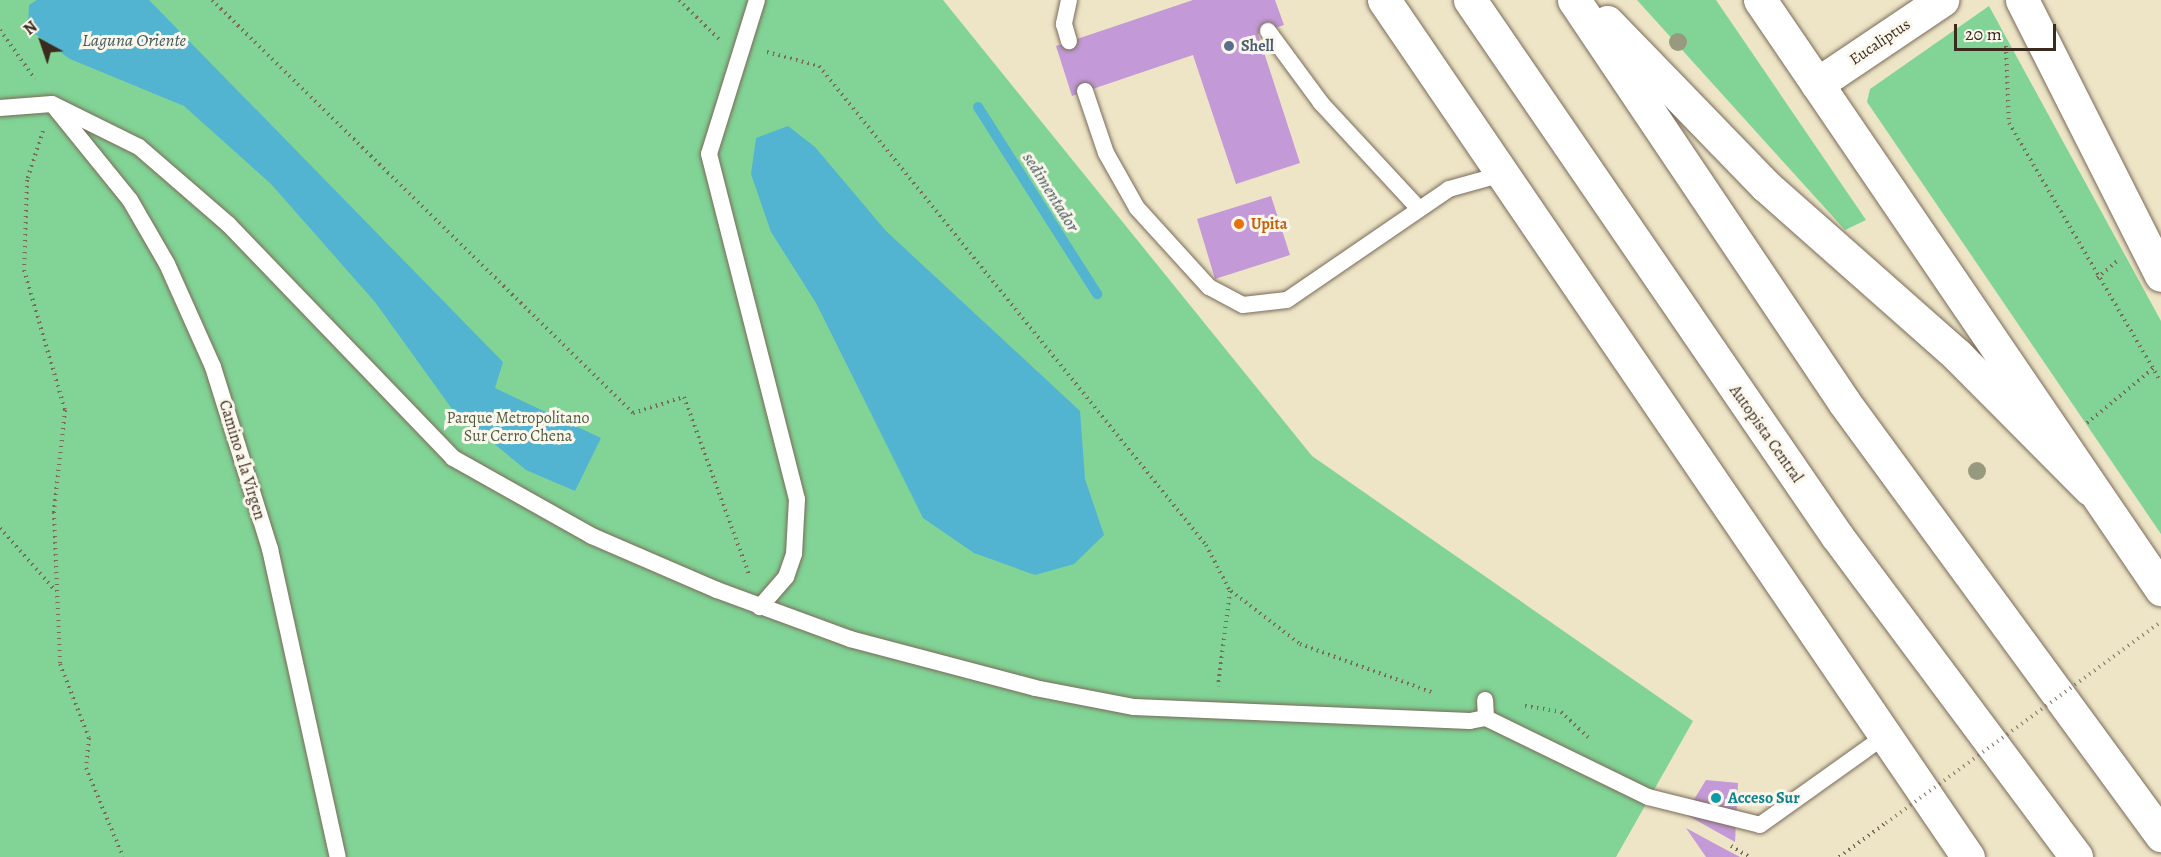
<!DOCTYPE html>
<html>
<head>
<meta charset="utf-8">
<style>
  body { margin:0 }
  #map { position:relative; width:2161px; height:857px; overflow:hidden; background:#eee5c7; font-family:Alegreya,serif }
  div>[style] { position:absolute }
  .green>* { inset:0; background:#81d496 }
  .water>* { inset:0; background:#53b4d1 }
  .stream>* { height:10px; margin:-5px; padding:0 5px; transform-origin:5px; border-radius:5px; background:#53b4d1 }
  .building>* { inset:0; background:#c39ad7 }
  .path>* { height:4px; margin-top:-2px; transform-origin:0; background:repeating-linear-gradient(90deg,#7a6b59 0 1.5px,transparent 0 6px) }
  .roads { filter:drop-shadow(0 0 2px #7a6b59) drop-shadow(0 0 2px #7a6b59) }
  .lane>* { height:16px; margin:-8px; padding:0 8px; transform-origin:8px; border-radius:8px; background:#fff }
  .street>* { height:33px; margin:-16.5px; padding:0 16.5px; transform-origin:16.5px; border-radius:16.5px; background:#fff }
  .secondary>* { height:33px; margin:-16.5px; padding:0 16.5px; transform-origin:16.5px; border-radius:16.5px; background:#fff }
  .highway>* { height:33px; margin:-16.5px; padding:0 16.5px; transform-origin:16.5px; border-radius:16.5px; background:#fff }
  .path-bridge>* { height:4px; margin-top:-2px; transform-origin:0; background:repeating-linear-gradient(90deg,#7a6b59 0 1.5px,transparent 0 6px) }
  .trees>* { width:18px; height:18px; margin:-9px; border-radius:50%; background:#979a7e }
  .dots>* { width:16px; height:16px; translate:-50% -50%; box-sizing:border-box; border:3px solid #fbf7ec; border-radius:50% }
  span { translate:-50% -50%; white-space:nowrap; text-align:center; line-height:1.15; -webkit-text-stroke:6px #fbf7ec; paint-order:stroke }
  .street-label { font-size:16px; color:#3b2a1e }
  .service-label { font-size:16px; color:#4e5e75; font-weight:700 }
  .left { translate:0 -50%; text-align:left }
  .food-label { font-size:16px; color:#c56008; font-weight:700 }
  .park-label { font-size:16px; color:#505d42 }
  .culture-label { font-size:16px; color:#0d838f; font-weight:700 }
  .water-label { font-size:18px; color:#435a5d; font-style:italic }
  .north { position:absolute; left:12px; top:12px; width:60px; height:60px; -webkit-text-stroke:4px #fbf7ec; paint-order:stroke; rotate:320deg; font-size:16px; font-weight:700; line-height:24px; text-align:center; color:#3b2a1e }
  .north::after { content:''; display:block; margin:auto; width:21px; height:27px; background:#3b2a1e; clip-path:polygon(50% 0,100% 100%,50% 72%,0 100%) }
  .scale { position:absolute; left:1954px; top:24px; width:102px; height:27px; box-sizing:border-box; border:3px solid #3b2a1e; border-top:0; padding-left:8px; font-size:18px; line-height:21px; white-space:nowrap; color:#3b2a1e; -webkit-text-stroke:4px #fbf7ec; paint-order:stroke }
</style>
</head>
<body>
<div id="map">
  <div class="green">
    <div style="clip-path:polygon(0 0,943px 0,1312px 456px,1693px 721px,1616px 857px,0 857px)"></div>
    <div style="clip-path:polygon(1637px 0,1716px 0,1866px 220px,1845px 230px)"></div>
    <div style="clip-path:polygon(1989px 6px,2161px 321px,2161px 534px,1867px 102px,1870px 89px)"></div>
  </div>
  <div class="water">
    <div style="clip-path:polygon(37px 0,149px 0,503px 362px,495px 388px,601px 438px,575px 491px,526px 470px,452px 409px,375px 302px,271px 184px,184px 106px,70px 59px,28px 29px,29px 5px)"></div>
    <div style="clip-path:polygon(788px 126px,815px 147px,886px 231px,1080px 411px,1085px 479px,1104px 535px,1074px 564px,1035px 575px,974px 553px,923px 518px,816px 303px,771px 232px,751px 174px,756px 138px)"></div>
  </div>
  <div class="stream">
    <div style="left:978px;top:107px;width:222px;rotate:57.5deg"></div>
  </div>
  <div class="building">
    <div style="clip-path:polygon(1193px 0,1275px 0,1284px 25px,1258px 34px,1300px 163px,1236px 184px,1193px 55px,1072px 96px,1056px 46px)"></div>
    <div style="clip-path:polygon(1271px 196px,1290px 255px,1215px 279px,1197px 219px)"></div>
    <div style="clip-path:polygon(1706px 780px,1738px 783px,1735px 842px,1685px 814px)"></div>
    <div style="clip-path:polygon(1686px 828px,1721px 847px,1740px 857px,1706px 857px)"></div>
  </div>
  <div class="path">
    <div style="left:212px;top:0;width:590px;rotate:44.45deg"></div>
    <div style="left:633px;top:413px;width:53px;rotate:-17.4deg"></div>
    <div style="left:684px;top:397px;width:189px;rotate:69.9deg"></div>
    <div style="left:679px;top:0;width:56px;rotate:44.3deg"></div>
    <div style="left:0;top:30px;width:60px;rotate:54.5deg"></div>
    <div style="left:2006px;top:46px;width:77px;rotate:87.8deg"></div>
    <div style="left:2009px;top:123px;width:300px;rotate:59.6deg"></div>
    <div style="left:767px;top:52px;width:54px;rotate:15.1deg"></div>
    <div style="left:819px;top:66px;width:616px;rotate:51.06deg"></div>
    <div style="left:1206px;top:545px;width:52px;rotate:62.4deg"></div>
    <div style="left:1230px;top:591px;width:96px;rotate:97.2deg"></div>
    <div style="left:43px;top:131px;width:52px;rotate:108.1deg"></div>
    <div style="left:27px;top:180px;width:90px;rotate:91.9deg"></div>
    <div style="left:24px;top:270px;width:146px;rotate:73.7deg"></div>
    <div style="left:65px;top:410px;width:103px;rotate:96.2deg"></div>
    <div style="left:54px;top:512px;width:152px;rotate:87.7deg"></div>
    <div style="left:60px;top:664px;width:79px;rotate:68.6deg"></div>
    <div style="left:89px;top:738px;width:30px;rotate:96deg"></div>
    <div style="left:86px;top:768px;width:96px;rotate:67.4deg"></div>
    <div style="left:2097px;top:278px;width:26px;rotate:-40deg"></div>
    <div style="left:2087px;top:423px;width:88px;rotate:-39.5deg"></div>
    <div style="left:0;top:528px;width:80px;rotate:48.5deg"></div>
    <div style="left:1231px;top:591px;width:87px;rotate:37.5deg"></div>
    <div style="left:1300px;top:644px;width:140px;rotate:20.1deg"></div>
    <div style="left:1525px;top:706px;width:36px;rotate:9deg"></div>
    <div style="left:1561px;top:712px;width:37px;rotate:43deg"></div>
    <div style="left:1731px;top:846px;width:21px;rotate:31deg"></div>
    <div style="left:1839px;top:857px;width:58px;rotate:-35.9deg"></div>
  </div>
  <div class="roads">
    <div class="lane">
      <div style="left:757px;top:0;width:161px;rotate:107.3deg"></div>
      <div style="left:709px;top:154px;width:356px;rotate:75.7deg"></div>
      <div style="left:797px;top:499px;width:55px;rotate:93.1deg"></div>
      <div style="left:794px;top:554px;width:24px;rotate:109deg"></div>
      <div style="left:786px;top:577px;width:40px;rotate:131deg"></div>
      <div style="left:1069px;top:0;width:25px;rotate:102deg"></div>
      <div style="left:1064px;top:24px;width:18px;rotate:74deg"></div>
      <div style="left:1268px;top:31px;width:89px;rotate:53.6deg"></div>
      <div style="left:1321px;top:103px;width:144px;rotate:47.2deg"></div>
      <div style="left:1085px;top:91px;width:65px;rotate:71.3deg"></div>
      <div style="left:1106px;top:153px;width:63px;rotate:60.6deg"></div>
      <div style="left:1137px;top:208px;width:107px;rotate:47.7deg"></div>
      <div style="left:1209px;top:287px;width:38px;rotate:28deg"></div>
      <div style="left:1243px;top:305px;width:44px;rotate:-6.5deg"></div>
      <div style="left:1287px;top:300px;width:196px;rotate:-34.4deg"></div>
      <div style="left:1449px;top:189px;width:56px;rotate:-15.5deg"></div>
      <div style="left:53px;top:105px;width:122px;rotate:51deg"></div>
      <div style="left:130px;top:200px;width:74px;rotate:60deg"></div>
      <div style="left:167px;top:264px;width:113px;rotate:65.9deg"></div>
      <div style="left:213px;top:367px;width:191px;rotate:72.6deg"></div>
      <div style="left:270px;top:549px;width:315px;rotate:77.6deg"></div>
      <div style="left:0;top:108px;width:52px;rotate:-4.4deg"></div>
      <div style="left:52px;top:104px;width:97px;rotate:26.3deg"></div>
      <div style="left:139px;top:147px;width:119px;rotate:40.9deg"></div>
      <div style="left:229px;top:225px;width:323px;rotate:46.1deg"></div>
      <div style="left:453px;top:458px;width:159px;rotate:29.3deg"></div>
      <div style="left:592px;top:536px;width:136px;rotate:23.4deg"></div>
      <div style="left:717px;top:590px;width:142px;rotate:20.2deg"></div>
      <div style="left:850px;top:639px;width:191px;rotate:14.8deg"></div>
      <div style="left:1035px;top:688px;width:101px;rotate:10.9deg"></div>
      <div style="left:1134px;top:707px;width:336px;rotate:2.4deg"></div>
      <div style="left:1470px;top:721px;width:16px;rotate:-11deg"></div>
      <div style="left:1486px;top:718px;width:18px;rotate:-93deg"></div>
      <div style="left:1486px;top:718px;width:180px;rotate:26deg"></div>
      <div style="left:1648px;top:797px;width:115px;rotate:14deg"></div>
      <div style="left:1760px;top:825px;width:155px;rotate:-35.5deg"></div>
    </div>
    <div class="street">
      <div style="left:2022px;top:0;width:308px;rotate:63.2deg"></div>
    </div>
    <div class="secondary">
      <div style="left:1384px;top:0;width:1037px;rotate:55.73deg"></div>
      <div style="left:1760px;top:0;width:713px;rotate:55.75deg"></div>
      <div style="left:1817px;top:84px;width:151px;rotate:-33.9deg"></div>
    </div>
    <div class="highway">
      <div style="left:1470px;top:0;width:650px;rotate:55.6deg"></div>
      <div style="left:1837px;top:536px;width:400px;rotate:53.3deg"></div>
      <div style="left:1574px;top:0;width:484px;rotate:56.1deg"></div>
      <div style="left:1844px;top:402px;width:537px;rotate:53.79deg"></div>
      <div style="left:1607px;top:22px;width:228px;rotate:45.9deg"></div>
      <div style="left:1766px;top:186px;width:255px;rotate:41.5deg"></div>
      <div style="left:1957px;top:355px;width:189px;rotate:45.2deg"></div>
    </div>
  </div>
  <div class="path-bridge">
    <div style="left:1886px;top:823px;width:341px;rotate:-36.2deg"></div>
  </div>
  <div class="trees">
    <div style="left:1678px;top:42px"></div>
    <div style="left:1977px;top:471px"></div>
  </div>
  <div class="dots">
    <div style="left:1229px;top:46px;background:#5c6f8a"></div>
    <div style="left:1239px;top:224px;background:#e8710a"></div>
    <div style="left:1716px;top:798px;background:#0f9aa8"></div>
  </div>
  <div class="street-label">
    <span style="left:1880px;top:42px;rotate:-34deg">Eucaliptus</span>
    <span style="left:1766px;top:434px;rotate:55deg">Autopista Central</span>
    <span style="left:242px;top:460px;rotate:73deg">Camino a la Virgen</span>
  </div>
  <div class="service-label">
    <span class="left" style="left:1241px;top:46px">Shell</span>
  </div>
  <div class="food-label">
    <span class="left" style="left:1251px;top:224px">Upita</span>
  </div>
  <div class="park-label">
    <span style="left:518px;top:427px">Parque Metropolitano<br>Sur Cerro Chena</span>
  </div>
  <div class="culture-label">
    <span class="left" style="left:1728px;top:798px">Acceso Sur</span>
  </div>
  <div class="water-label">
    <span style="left:134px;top:40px">Laguna Oriente</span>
    <span style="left:1051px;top:192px;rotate:58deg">sedimentador</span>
  </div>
  <div class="north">N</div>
  <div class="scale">20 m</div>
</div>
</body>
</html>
